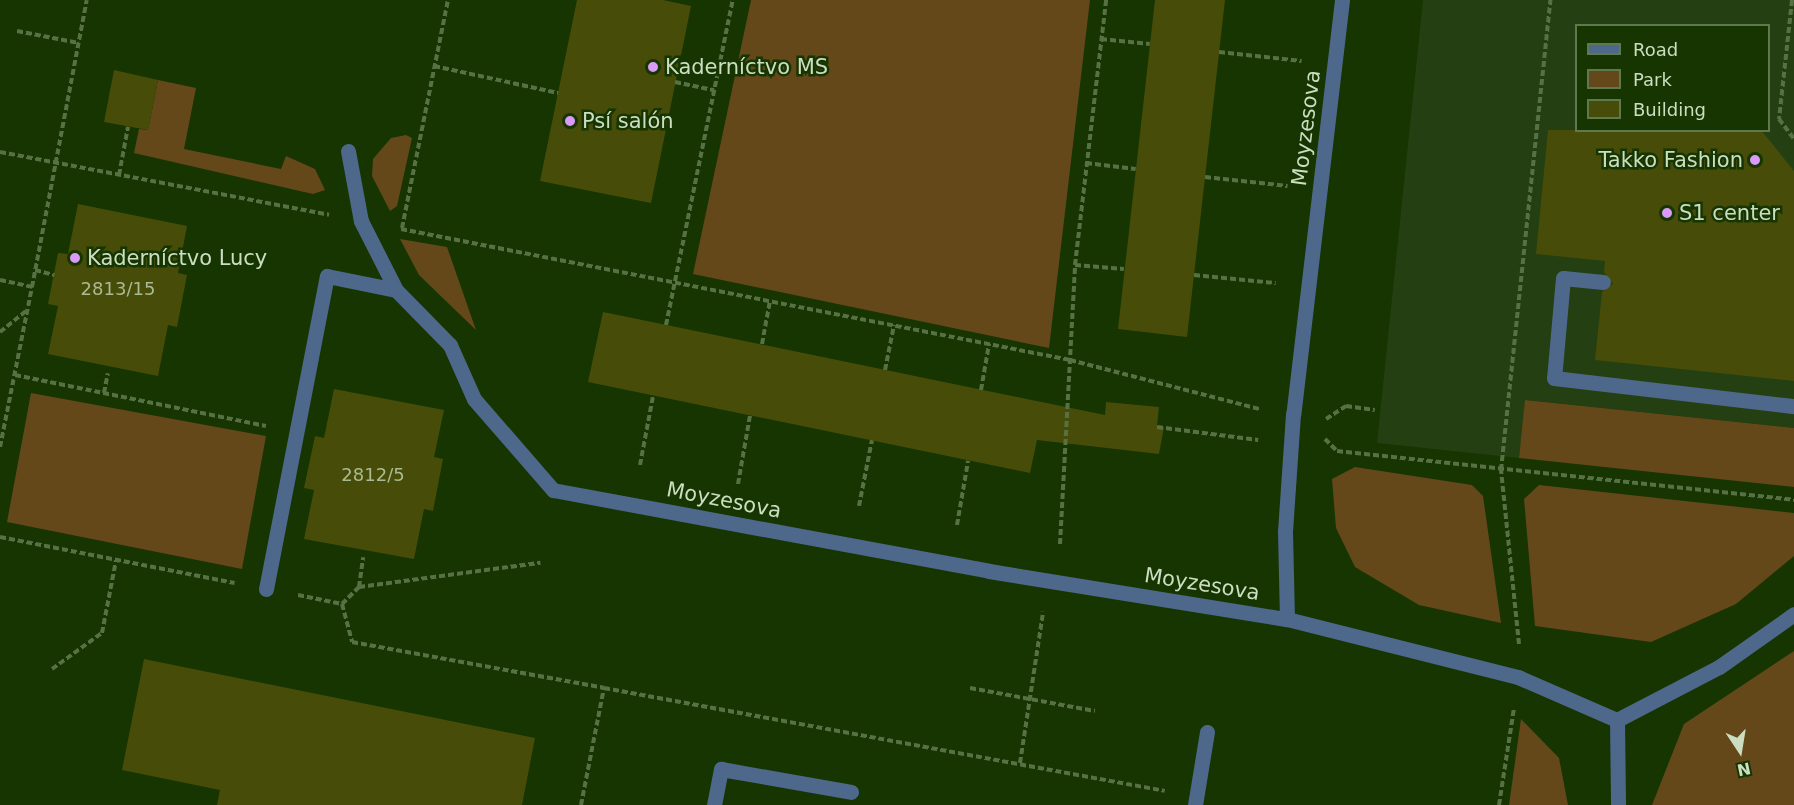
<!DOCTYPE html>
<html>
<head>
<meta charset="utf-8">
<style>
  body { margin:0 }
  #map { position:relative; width:1794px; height:805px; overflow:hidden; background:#163500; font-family:"DejaVu Sans",sans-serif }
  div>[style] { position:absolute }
  .built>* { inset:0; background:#243f11 }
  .green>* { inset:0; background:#65481a }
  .building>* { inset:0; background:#474d09 }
  .path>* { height:4px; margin-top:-2px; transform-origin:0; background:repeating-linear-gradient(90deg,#577145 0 6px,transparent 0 9px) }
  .lane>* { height:15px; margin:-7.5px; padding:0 7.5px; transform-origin:7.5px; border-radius:7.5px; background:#4d688b }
  .street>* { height:15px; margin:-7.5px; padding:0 7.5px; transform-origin:7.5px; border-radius:7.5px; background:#4d688b }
  .dots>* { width:16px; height:16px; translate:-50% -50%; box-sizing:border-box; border:3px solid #163500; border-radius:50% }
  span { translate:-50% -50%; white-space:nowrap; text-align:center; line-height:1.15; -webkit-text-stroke:5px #163500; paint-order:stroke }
  .number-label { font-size:18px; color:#aaba93 }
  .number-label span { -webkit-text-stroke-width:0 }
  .poi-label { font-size:21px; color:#cbdec1 }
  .left { translate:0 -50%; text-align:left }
  .right { translate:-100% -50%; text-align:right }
  .street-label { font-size:21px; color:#cbdec1 }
  .legend { position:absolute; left:1575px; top:24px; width:195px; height:108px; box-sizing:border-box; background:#163500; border:2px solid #5e794d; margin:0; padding:8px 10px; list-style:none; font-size:18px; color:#cbdec1 }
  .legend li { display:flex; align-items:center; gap:12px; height:30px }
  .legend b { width:30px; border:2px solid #5e794d }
  .north { position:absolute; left:1710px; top:721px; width:60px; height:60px; -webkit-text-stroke:4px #163500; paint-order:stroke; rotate:168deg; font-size:16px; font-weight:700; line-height:24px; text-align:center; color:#cbdec1 }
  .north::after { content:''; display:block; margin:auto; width:21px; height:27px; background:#cbdec1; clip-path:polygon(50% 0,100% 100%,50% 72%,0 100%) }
</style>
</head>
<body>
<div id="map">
  <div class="built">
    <div style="clip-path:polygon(evenodd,1423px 0,1794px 0,1794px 428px,1526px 400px,1519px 458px,1377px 443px,1423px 0,1576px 26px,1768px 26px,1768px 130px,1576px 130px,1576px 26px)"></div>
  </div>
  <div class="green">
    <div style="clip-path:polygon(751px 0,1090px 0,1049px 348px,693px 274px)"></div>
    <div style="clip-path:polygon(158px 80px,196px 88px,184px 149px,281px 169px,286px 156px,315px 169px,325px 190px,313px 194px,134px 153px,139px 129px,148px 130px)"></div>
    <div style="clip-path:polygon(406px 135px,412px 138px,397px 206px,390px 211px,372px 176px,373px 159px,391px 138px)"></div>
    <div style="clip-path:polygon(400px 239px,447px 247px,476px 330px,419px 275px)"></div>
    <div style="clip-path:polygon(31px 393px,266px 436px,242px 569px,7px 522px)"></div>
    <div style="clip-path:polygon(1525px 400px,1794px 428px,1794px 487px,1519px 458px)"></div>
    <div style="clip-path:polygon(1355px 467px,1472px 485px,1483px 496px,1501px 623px,1419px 605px,1355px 567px,1336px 528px,1332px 479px)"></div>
    <div style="clip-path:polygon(1539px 485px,1794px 513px,1794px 556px,1736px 604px,1651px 642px,1535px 626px,1524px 499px)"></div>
    <div style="clip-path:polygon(1794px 651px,1794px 805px,1652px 805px,1684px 724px)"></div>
    <div style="clip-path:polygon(1521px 719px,1559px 758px,1568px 805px,1509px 805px)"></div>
  </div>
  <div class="building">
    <div style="clip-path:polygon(577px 0,663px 0,691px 6px,651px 203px,540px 181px)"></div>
    <div style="clip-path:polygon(1155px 0,1225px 0,1187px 337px,1118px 329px)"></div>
    <div style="clip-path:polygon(114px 70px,158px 80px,148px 130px,104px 122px)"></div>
    <div style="clip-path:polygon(1548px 130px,1761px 130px,1794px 171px,1794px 381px,1595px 360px,1602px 292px,1613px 284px,1604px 272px,1605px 261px,1536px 254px)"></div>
    <div style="clip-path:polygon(78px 204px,187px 226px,178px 273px,187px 275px,177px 327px,168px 325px,158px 376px,48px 354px,58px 306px,48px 304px,58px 253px,68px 254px)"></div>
    <div style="clip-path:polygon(603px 312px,1105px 415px,1106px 402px,1159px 407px,1157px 426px,1164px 427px,1159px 454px,1037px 440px,1030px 473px,588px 382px)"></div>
    <div style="clip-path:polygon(334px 389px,444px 410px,434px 457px,443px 459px,433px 511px,424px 509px,414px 559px,304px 539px,314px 490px,304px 488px,315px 436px,324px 438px)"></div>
    <div style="clip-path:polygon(144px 659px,535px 738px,522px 805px,217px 805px,220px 790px,122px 770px)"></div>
  </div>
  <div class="path">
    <div style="left:1792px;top:0;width:120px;rotate:96.2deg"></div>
    <div style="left:1779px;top:119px;width:25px;rotate:53deg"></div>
    <div style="left:17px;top:31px;width:63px;rotate:11deg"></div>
    <div style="left:1101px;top:39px;width:49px;rotate:5.8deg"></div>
    <div style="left:1219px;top:52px;width:83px;rotate:6.2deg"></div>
    <div style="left:434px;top:66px;width:127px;rotate:12.3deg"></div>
    <div style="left:675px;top:82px;width:40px;rotate:12deg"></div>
    <div style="left:0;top:152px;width:335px;rotate:10.8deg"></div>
    <div style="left:1086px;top:163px;width:50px;rotate:6.8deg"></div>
    <div style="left:119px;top:175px;width:49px;rotate:-79.4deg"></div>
    <div style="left:1205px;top:177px;width:83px;rotate:6.2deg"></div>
    <div style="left:402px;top:228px;width:233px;rotate:-78.6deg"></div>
    <div style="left:401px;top:229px;width:682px;rotate:11.08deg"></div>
    <div style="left:1070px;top:360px;width:196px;rotate:14.5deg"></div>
    <div style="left:1075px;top:265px;width:49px;rotate:4.7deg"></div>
    <div style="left:35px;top:270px;width:20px;rotate:15deg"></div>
    <div style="left:1194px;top:275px;width:82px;rotate:5.6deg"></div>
    <div style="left:0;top:280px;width:33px;rotate:12deg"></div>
    <div style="left:32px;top:287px;width:292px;rotate:-79.2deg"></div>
    <div style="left:666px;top:325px;width:332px;rotate:-78.4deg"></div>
    <div style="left:0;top:332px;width:35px;rotate:-39deg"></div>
    <div style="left:762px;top:344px;width:44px;rotate:-79.5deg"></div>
    <div style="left:885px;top:370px;width:46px;rotate:-78.7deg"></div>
    <div style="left:15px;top:375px;width:256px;rotate:11.5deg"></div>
    <div style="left:981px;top:390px;width:47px;rotate:-80.1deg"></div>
    <div style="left:104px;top:393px;width:20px;rotate:-79deg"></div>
    <div style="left:1326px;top:419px;width:24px;rotate:-33deg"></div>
    <div style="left:1346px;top:406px;width:29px;rotate:8deg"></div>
    <div style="left:1157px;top:427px;width:102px;rotate:7.3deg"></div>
    <div style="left:1325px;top:439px;width:17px;rotate:45deg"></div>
    <div style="left:1337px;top:451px;width:460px;rotate:6.1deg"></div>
    <div style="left:0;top:447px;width:163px;rotate:-78.7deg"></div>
    <div style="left:640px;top:465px;width:70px;rotate:-79.3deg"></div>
    <div style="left:738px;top:484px;width:70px;rotate:-80.1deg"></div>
    <div style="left:859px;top:506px;width:67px;rotate:-78.9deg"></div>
    <div style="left:957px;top:525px;width:65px;rotate:-80.2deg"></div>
    <div style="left:0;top:537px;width:239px;rotate:11.1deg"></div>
    <div style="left:1060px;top:544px;width:279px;rotate:-86.9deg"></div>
    <div style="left:1075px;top:265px;width:267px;rotate:-83.3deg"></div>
    <div style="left:359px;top:587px;width:30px;rotate:-82deg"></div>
    <div style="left:298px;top:595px;width:45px;rotate:11.6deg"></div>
    <div style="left:342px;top:604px;width:39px;rotate:75deg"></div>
    <div style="left:352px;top:642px;width:256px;rotate:10.3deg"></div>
    <div style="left:342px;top:604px;width:24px;rotate:-45deg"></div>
    <div style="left:359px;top:587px;width:183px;rotate:-7.6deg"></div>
    <div style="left:1519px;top:644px;width:175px;rotate:-95.9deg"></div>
    <div style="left:1501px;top:470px;width:473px;rotate:-84deg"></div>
    <div style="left:52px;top:669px;width:62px;rotate:-35.8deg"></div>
    <div style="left:102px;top:633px;width:74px;rotate:-79.1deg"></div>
    <div style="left:970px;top:688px;width:127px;rotate:10.4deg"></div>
    <div style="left:1020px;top:763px;width:153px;rotate:-81.3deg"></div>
    <div style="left:581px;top:805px;width:119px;rotate:-78.9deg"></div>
    <div style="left:604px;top:688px;width:570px;rotate:10.4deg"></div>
    <div style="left:1499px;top:805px;width:98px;rotate:-81.2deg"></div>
  </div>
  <div class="lane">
    <div style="left:1603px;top:282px;width:40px;rotate:-174.3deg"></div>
    <div style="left:1563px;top:278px;width:100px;rotate:95.1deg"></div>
    <div style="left:1554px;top:378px;width:242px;rotate:6.7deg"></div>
    <div style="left:266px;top:589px;width:319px;rotate:-79deg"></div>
    <div style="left:327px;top:276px;width:70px;rotate:11.5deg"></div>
    <div style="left:1617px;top:720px;width:115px;rotate:-27.5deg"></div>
    <div style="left:1719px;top:667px;width:92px;rotate:-35.2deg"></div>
    <div style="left:714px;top:805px;width:37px;rotate:-79deg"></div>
    <div style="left:721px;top:769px;width:132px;rotate:10deg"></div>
    <div style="left:1195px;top:805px;width:74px;rotate:-80.7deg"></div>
  </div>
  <div class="street">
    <div style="left:1342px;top:0;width:417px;rotate:96.7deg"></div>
    <div style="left:1293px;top:414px;width:117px;rotate:93.9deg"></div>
    <div style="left:1285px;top:531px;width:88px;rotate:88.7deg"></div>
    <div style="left:1287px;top:619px;width:238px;rotate:14.1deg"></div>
    <div style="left:1518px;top:677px;width:108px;rotate:23.5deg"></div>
    <div style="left:1617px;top:720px;width:85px;rotate:89.3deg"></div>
    <div style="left:348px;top:151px;width:71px;rotate:79.5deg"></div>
    <div style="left:361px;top:221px;width:77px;rotate:63.1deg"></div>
    <div style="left:396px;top:290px;width:77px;rotate:45.5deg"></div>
    <div style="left:450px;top:345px;width:59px;rotate:66deg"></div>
    <div style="left:474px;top:399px;width:121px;rotate:49deg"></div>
    <div style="left:553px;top:490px;width:443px;rotate:10.5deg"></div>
    <div style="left:989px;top:571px;width:302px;rotate:9.2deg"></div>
  </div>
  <div class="dots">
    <div style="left:653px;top:67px;background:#da9af7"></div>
    <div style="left:570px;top:121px;background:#da9af7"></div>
    <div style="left:1755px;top:160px;background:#da9af7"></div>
    <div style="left:1667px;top:213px;background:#da9af7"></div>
    <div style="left:75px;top:258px;background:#da9af7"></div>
  </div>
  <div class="number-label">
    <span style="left:118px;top:289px">2813/15</span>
    <span style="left:373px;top:475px">2812/5</span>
  </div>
  <div class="poi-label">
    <span class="left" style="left:665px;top:67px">Kaderníctvo MS</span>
    <span class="left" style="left:582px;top:121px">Psí salón</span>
    <span class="right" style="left:1743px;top:160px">Takko Fashion</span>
    <span class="left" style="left:1679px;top:213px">S1 center</span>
    <span class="left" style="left:87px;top:258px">Kaderníctvo Lucy</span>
  </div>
  <div class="street-label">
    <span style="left:1306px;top:128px;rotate:-83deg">Moyzesova</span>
    <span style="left:724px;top:500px;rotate:11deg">Moyzesova</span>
    <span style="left:1202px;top:584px;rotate:9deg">Moyzesova</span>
  </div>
  <ul class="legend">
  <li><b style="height:8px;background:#4d688b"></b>Road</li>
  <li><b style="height:16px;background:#65481a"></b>Park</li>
  <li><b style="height:16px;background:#474d09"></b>Building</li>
  </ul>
  <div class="north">N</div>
</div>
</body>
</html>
